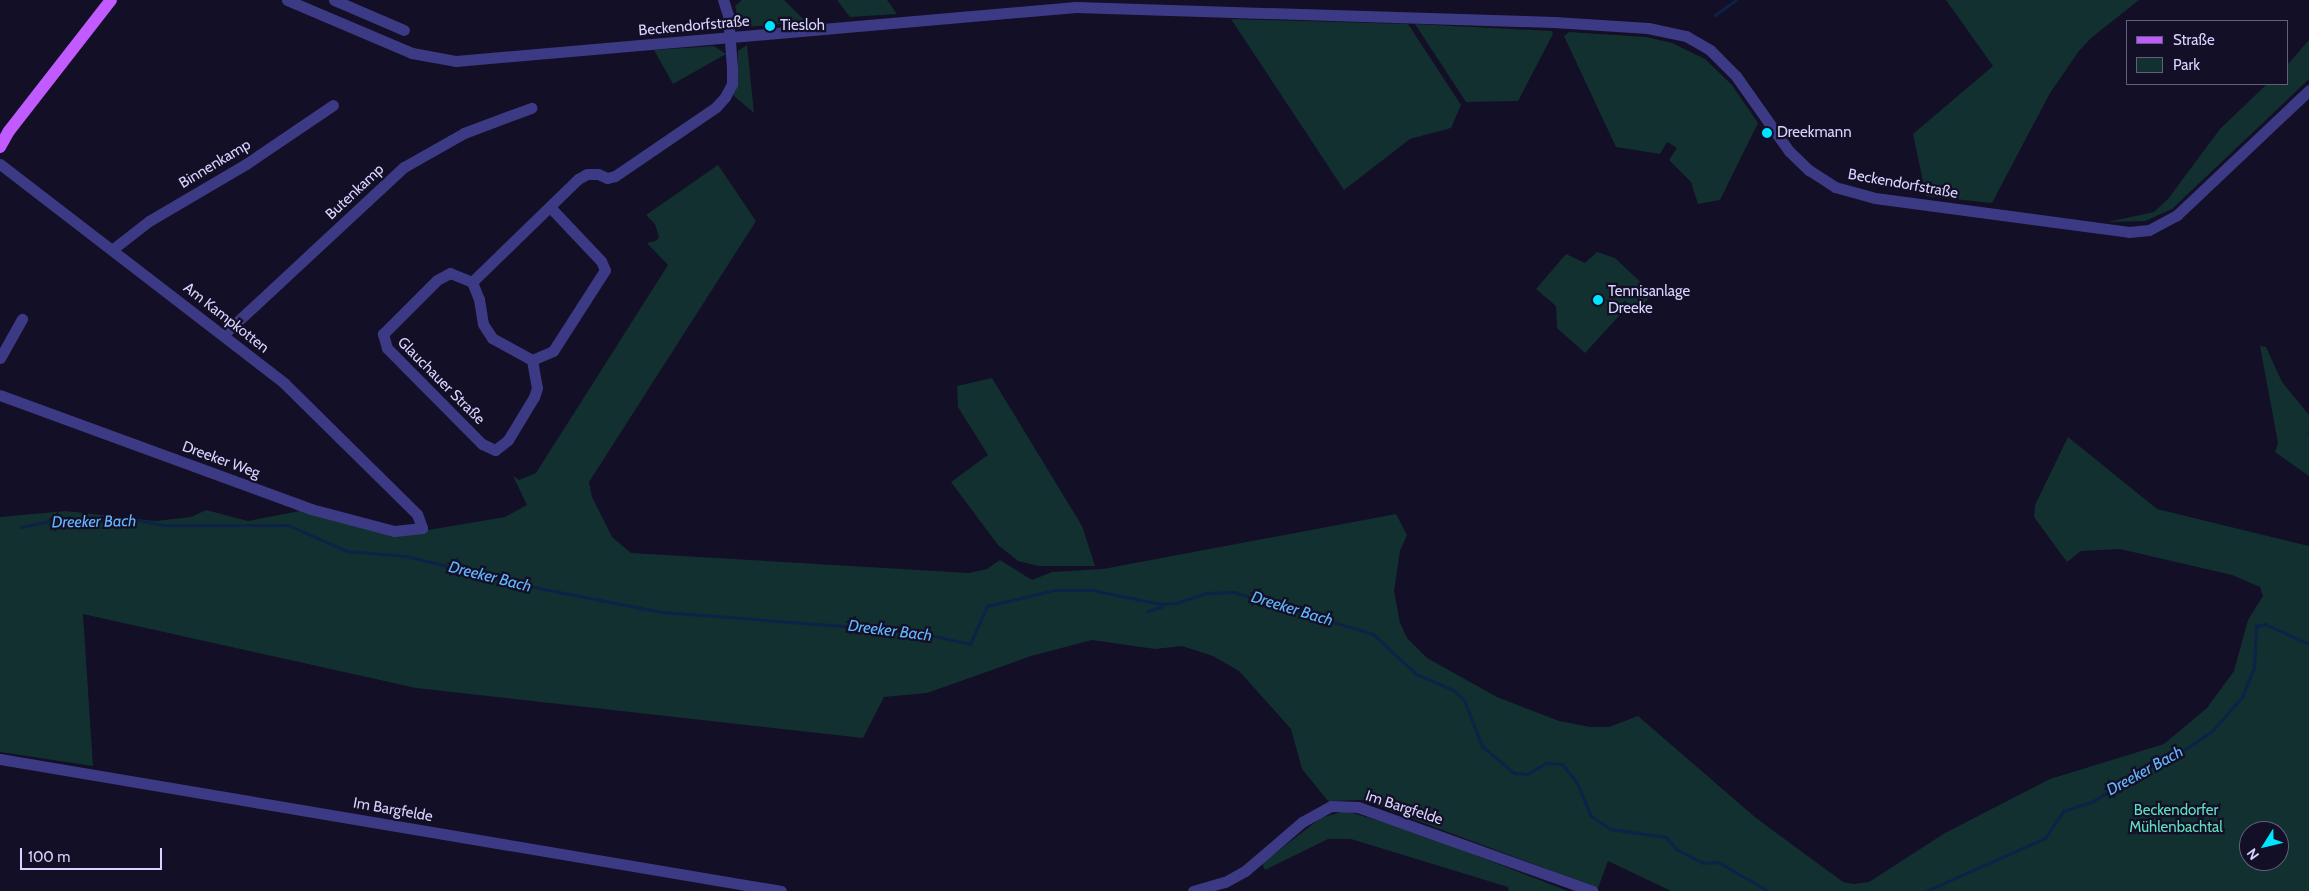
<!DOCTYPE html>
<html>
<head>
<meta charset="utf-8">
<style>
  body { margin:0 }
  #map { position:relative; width:2309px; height:891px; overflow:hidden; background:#130f26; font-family:Cabin,sans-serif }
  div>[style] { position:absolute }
  .green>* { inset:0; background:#12302f }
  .stream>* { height:3px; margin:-1.5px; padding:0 1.5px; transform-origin:1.5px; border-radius:1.5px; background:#0c2248 }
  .minor>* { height:11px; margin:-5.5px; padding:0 5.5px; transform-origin:5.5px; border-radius:5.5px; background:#3d3a85 }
  .major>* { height:12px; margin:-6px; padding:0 6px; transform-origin:6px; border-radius:6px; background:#c25bff }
  .dots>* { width:14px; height:14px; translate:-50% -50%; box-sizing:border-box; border:2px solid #130f26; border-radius:50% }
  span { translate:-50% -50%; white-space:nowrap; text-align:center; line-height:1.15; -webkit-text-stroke:4.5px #130f26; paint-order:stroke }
  .street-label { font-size:15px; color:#d9d4ff }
  .poi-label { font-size:15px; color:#d9d4ff }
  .left { translate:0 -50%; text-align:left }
  .park-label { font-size:15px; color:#5fe0c0 }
  .water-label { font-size:16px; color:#62b6ff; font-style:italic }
  .legend { position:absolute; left:2126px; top:20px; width:162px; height:65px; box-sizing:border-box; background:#130f26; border:1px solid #625e7d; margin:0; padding:6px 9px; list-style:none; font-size:15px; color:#d9d4ff }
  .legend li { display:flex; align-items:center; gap:10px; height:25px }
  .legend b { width:25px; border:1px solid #625e7d }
  .north { position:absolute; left:2239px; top:821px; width:50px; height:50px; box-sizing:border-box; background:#130f26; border:1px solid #625e7d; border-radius:50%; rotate:234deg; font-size:14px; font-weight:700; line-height:20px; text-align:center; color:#d9d4ff }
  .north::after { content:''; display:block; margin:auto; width:18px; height:22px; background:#00e5ff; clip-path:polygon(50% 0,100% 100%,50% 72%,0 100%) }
  .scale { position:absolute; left:20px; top:848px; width:142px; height:22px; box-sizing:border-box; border:2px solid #d9d4ff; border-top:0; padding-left:6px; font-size:15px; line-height:18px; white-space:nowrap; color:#d9d4ff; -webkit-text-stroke:4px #130f26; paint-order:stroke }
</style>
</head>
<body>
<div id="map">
  <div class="green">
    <div style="clip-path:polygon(742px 0,784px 0,806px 22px,746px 27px,739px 24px,735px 6px)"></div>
    <div style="clip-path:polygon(837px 0,887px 0,897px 14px,850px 17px)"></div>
    <div style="clip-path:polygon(1946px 0,2139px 0,2091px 38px,2079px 51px,2050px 93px,1992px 203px,1926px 196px,1913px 134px,1993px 66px)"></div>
    <div style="clip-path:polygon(1231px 19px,1408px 24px,1461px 105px,1451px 128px,1410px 139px,1344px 190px)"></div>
    <div style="clip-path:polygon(1415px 24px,1552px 31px,1553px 34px,1518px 101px,1466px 102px)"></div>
    <div style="clip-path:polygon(1569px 32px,1646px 37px,1672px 43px,1705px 59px,1732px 85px,1758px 123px,1720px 200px,1698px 204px,1691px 182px,1669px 160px,1677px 148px,1667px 142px,1660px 154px,1616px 147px,1564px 36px)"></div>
    <div style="clip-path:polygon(2309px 40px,2309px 79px,2172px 209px,2145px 221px,2108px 222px,2154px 212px,2168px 199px,2220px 129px,2267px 84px,2288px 84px,2288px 64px)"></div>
    <div style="clip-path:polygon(747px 45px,754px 113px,733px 95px,738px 76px,738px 51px)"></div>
    <div style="clip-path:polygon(714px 46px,726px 54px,673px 84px,654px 50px)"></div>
    <div style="clip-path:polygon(evenodd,718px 165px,756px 221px,589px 482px,592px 497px,612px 537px,631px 553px,969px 573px,987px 569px,1000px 560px,1032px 580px,1052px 572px,1103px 569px,1396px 514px,1407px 535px,1400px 551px,1394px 591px,1400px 623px,1407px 638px,1427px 658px,1497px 697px,1559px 721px,1590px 727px,1609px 727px,1638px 716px,1756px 818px,1843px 882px,1854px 884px,1869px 882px,1945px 833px,2050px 779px,2164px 744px,2207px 708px,2234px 671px,2248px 620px,2263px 596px,2260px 587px,2232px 575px,2120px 549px,2081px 551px,2067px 562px,2034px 517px,2035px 505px,2068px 437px,2157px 509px,2309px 546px,2309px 891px,1671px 891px,1608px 861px,1598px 888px,1362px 800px,1328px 801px,1302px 769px,1291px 729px,1239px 671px,1213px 656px,1182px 646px,1155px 649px,1092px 640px,1031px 656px,927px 693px,884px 697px,863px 738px,416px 688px,83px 614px,93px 766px,0 752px,0 517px,66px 511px,155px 521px,191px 517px,206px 510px,248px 521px,305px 510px,393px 536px,505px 517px,527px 505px,513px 476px,519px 480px,536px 473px,668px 265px,647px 243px,656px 241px,659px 237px,655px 224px,646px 215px,718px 165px,2249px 831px,2279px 831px,2279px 861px,2249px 861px,2249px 831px)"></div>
    <div style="clip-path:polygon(1597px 252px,1615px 258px,1653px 294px,1636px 312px,1629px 305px,1585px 353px,1557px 328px,1556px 306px,1536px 289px,1566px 254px,1585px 263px)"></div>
    <div style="clip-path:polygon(2260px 346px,2266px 347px,2282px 382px,2309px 415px,2309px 476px,2275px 452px,2278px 443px)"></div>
    <div style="clip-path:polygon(992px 378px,1082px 526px,1095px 566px,1039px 566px,1018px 561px,998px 545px,951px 482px,988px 455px,958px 407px,957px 386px)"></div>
    <div style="clip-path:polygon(1345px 811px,1405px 828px,1568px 891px,1509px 891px,1508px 887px,1351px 839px,1328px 839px,1265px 870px,1262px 863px,1321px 818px)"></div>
  </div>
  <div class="stream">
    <div style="left:1715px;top:15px;width:26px;rotate:-36deg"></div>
    <div style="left:2308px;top:432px;width:1px;rotate:45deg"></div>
    <div style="left:21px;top:527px;width:40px;rotate:-12deg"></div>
    <div style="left:60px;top:519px;width:36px"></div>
    <div style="left:96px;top:519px;width:40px;rotate:1.4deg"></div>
    <div style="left:136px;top:520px;width:27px;rotate:10deg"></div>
    <div style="left:163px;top:525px;width:125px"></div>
    <div style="left:288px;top:525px;width:64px;rotate:23.8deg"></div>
    <div style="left:347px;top:551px;width:59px;rotate:4.8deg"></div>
    <div style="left:406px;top:556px;width:136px;rotate:13.6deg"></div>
    <div style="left:538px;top:588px;width:126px;rotate:11deg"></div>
    <div style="left:662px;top:612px;width:250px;rotate:4.4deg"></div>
    <div style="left:911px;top:631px;width:60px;rotate:12.4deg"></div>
    <div style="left:970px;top:644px;width:42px;rotate:-65.9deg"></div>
    <div style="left:987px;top:606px;width:69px;rotate:-13.4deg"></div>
    <div style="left:1054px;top:590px;width:38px"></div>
    <div style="left:1092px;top:590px;width:70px;rotate:11.5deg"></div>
    <div style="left:1161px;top:604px;width:15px;rotate:-4deg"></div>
    <div style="left:1176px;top:603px;width:32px;rotate:-18deg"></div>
    <div style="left:1206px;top:593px;width:28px;rotate:-2deg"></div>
    <div style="left:1234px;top:592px;width:145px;rotate:16.8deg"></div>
    <div style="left:1373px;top:634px;width:59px;rotate:42.9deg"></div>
    <div style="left:1416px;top:674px;width:40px;rotate:23.4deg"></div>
    <div style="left:1453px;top:690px;width:15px;rotate:42deg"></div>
    <div style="left:1464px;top:700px;width:49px;rotate:68.6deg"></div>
    <div style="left:1482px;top:746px;width:42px;rotate:40.2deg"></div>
    <div style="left:1514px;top:773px;width:13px;rotate:4deg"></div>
    <div style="left:1527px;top:774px;width:22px;rotate:-30deg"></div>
    <div style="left:1546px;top:763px;width:16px;rotate:4deg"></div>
    <div style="left:1562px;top:764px;width:22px;rotate:51deg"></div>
    <div style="left:1576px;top:781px;width:38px;rotate:67deg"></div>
    <div style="left:1591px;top:816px;width:23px;rotate:34deg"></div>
    <div style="left:1610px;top:829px;width:57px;rotate:8.1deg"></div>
    <div style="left:1666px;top:837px;width:16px;rotate:50deg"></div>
    <div style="left:1676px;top:849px;width:30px;rotate:27deg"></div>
    <div style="left:1703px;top:863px;width:15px;rotate:-4deg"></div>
    <div style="left:1718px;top:862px;width:58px;rotate:30.1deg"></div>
    <div style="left:1147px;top:611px;width:15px;rotate:-16deg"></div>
    <div style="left:1161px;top:607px;width:3px;rotate:-90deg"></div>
    <div style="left:1926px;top:891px;width:130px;rotate:-24deg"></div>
    <div style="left:2045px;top:838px;width:32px;rotate:-56deg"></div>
    <div style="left:2063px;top:811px;width:32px;rotate:-18deg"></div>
    <div style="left:2093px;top:801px;width:76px;rotate:-31.6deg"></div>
    <div style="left:2158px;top:761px;width:16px;rotate:-14deg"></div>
    <div style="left:2174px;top:757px;width:46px;rotate:-34.4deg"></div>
    <div style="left:2212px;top:731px;width:45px;rotate:-48.6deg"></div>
    <div style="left:2242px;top:697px;width:31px;rotate:-68deg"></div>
    <div style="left:2254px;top:668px;width:42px;rotate:-87.3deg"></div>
    <div style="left:2256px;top:626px;width:9px;rotate:-13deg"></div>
    <div style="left:2265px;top:624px;width:48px;rotate:24.4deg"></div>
  </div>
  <div class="minor">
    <div style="left:287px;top:0;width:136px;rotate:23deg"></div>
    <div style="left:412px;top:53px;width:45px;rotate:10.3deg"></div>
    <div style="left:456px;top:61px;width:622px;rotate:-4.98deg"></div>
    <div style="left:1076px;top:7px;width:478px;rotate:1.8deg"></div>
    <div style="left:1554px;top:22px;width:94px;rotate:3.7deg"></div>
    <div style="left:1648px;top:28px;width:39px;rotate:12deg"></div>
    <div style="left:1686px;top:36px;width:28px;rotate:30deg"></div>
    <div style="left:1710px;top:50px;width:37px;rotate:45deg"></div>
    <div style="left:1736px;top:76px;width:92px;rotate:54.8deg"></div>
    <div style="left:1789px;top:151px;width:28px;rotate:44deg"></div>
    <div style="left:1809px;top:170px;width:31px;rotate:33deg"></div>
    <div style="left:1835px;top:187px;width:41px;rotate:15.4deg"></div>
    <div style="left:1875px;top:198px;width:256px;rotate:7.6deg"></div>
    <div style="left:2129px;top:232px;width:20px;rotate:-6deg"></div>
    <div style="left:2149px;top:230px;width:32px;rotate:-28deg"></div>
    <div style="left:2177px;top:215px;width:182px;rotate:-43.4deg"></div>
    <div style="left:334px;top:0;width:76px;rotate:23.2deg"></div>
    <div style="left:0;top:164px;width:359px;rotate:37.6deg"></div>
    <div style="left:284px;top:383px;width:187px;rotate:44.6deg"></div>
    <div style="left:417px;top:514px;width:15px;rotate:70deg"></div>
    <div style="left:422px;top:528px;width:28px;rotate:174deg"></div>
    <div style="left:394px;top:531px;width:86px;rotate:-165.2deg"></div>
    <div style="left:311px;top:509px;width:331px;rotate:-159.9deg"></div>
    <div style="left:113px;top:249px;width:46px;rotate:-37.9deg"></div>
    <div style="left:149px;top:221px;width:113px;rotate:-30.4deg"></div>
    <div style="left:246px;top:164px;width:105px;rotate:-34.1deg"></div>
    <div style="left:472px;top:282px;width:148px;rotate:-44.2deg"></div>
    <div style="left:578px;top:179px;width:10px;rotate:-29deg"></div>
    <div style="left:587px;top:174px;width:11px"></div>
    <div style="left:598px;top:174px;width:10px;rotate:24deg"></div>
    <div style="left:607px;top:178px;width:8px;rotate:-14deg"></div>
    <div style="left:615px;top:176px;width:122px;rotate:-34.3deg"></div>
    <div style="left:716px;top:107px;width:13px;rotate:-48deg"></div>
    <div style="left:725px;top:97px;width:15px;rotate:-62deg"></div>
    <div style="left:732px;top:84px;width:16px;rotate:-90deg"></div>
    <div style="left:732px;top:68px;width:53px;rotate:-94.3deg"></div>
    <div style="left:728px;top:15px;width:16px;rotate:-108deg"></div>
    <div style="left:223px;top:335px;width:247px;rotate:-42.9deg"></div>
    <div style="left:404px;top:167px;width:69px;rotate:-29.5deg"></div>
    <div style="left:464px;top:133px;width:72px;rotate:-20.5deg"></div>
    <div style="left:0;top:358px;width:45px;rotate:-60.6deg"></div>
    <div style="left:532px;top:360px;width:28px;rotate:80deg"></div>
    <div style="left:537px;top:388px;width:9px;rotate:108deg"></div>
    <div style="left:534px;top:397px;width:50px;rotate:121.2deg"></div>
    <div style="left:508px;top:440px;width:16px;rotate:142deg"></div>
    <div style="left:495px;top:450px;width:14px;rotate:-155deg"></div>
    <div style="left:482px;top:444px;width:135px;rotate:-134.7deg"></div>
    <div style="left:387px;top:348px;width:15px;rotate:-106deg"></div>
    <div style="left:383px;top:334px;width:76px;rotate:-45deg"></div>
    <div style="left:437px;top:280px;width:15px;rotate:-28deg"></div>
    <div style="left:450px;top:273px;width:24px;rotate:22deg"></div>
    <div style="left:472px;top:282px;width:18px;rotate:68deg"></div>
    <div style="left:479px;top:299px;width:25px;rotate:81deg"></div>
    <div style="left:483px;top:324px;width:17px;rotate:57deg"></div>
    <div style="left:492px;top:338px;width:46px;rotate:28.8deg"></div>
    <div style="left:532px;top:360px;width:23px;rotate:-23deg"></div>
    <div style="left:553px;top:351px;width:96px;rotate:-57.3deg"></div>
    <div style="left:605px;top:270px;width:10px;rotate:-114deg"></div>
    <div style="left:601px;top:261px;width:74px;rotate:-133.4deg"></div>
    <div style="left:0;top:759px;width:792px;rotate:9.59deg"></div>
    <div style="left:1193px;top:891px;width:33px;rotate:-16deg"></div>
    <div style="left:1225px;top:882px;width:23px;rotate:-29deg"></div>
    <div style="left:1245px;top:871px;width:75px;rotate:-40.7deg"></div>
    <div style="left:1302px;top:822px;width:33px;rotate:-29deg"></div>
    <div style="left:1331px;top:806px;width:27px;rotate:2deg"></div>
    <div style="left:1358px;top:807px;width:249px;rotate:19.7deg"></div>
  </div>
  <div class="major">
    <div style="left:0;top:147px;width:18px;rotate:-61deg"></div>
    <div style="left:9px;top:131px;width:166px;rotate:-52.1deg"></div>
  </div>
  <div class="dots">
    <div style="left:770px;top:26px;background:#00e5ff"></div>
    <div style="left:1767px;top:133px;background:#00e5ff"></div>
    <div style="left:1598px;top:300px;background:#00e5ff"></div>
  </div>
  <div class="street-label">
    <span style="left:694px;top:26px;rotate:-5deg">Beckendorfstraße</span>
    <span style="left:215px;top:164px;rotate:-31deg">Binnenkamp</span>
    <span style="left:1903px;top:184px;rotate:10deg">Beckendorfstraße</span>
    <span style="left:355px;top:192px;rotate:-43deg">Butenkamp</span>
    <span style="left:226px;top:318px;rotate:38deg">Am Kampkotten</span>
    <span style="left:441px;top:381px;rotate:45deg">Glauchauer Straße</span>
    <span style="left:221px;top:460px;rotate:20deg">Dreeker Weg</span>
    <span style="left:1404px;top:808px;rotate:18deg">Im Bargfelde</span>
    <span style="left:393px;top:810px;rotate:10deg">Im Bargfelde</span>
  </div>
  <div class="poi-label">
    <span class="left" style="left:780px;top:26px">Tiesloh</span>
    <span class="left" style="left:1777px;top:133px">Dreekmann</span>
    <span class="left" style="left:1608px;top:300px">Tennisanlage<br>Dreeke</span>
  </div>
  <div class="park-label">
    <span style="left:2176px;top:819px">Beckendorfer<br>Mühlenbachtal</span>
  </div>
  <div class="water-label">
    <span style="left:94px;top:522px;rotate:-1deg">Dreeker Bach</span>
    <span style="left:490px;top:577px;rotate:14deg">Dreeker Bach</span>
    <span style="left:1292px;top:609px;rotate:17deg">Dreeker Bach</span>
    <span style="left:890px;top:631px;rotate:7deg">Dreeker Bach</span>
    <span style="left:2145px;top:771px;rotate:-29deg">Dreeker Bach</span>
  </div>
  <ul class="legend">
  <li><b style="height:6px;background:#c25bff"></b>Straße</li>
  <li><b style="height:14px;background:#12302f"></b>Park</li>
  </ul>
  <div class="north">N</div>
  <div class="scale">100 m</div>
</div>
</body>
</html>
